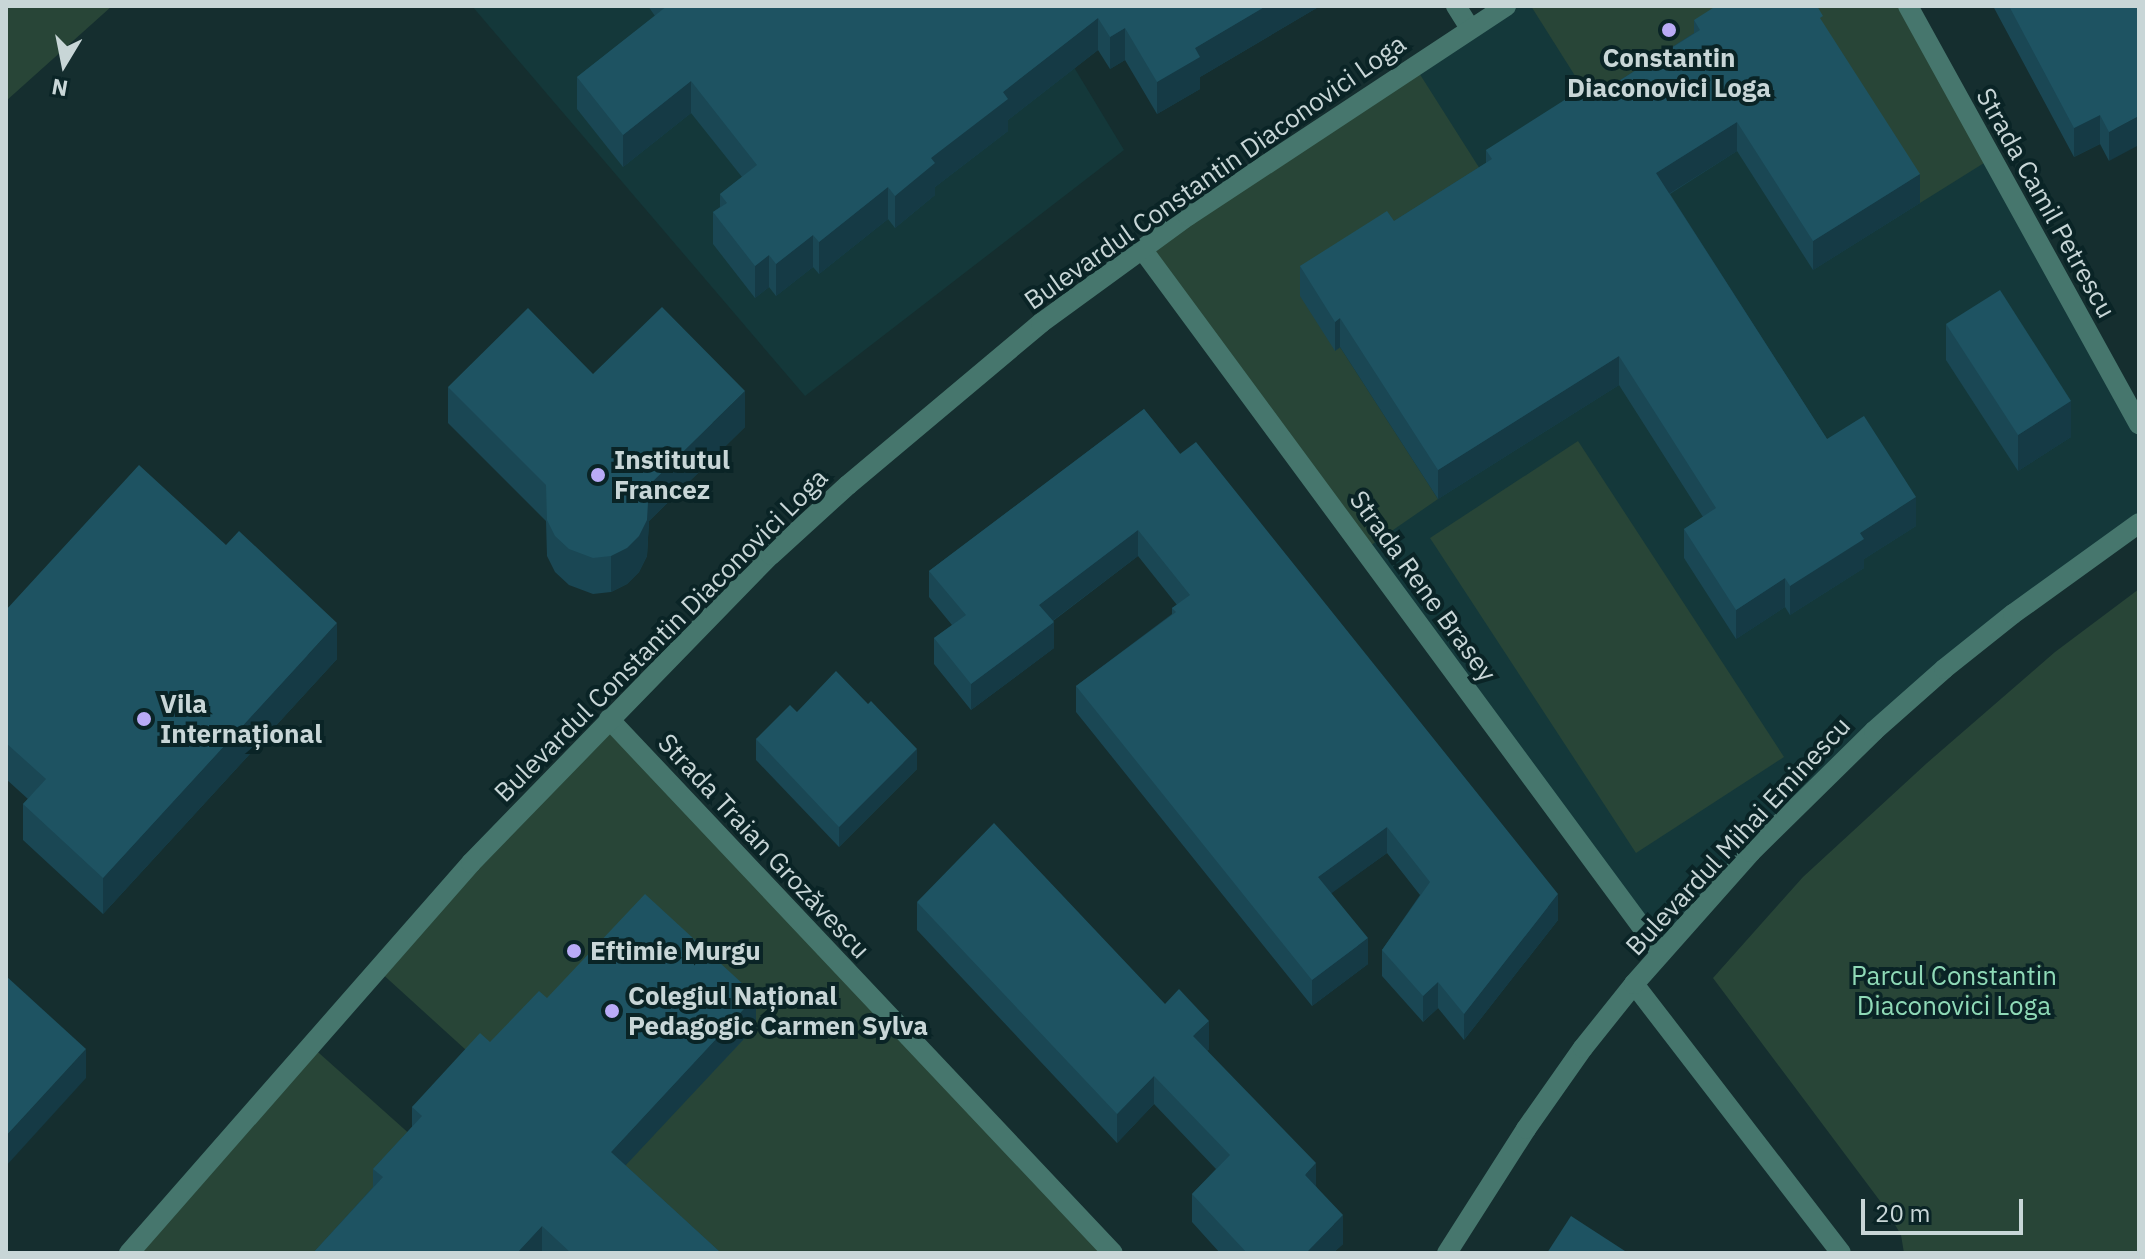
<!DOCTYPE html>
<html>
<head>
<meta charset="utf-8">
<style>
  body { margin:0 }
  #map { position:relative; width:2145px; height:1259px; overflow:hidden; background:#152e2f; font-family:"IBM Plex Sans",sans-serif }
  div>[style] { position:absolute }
  .built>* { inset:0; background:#14383a }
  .green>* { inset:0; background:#284537 }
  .minor>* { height:20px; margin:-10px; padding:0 10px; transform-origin:10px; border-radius:10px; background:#46766d }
  .wall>* { inset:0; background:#1a4754 }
  .shaded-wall>* { inset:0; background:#153a45 }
  .building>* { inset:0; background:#1e5362 }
  .dots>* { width:22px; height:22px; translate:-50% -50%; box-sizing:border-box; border:4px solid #0a2426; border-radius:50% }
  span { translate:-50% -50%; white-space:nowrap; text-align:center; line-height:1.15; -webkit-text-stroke:8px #0a2426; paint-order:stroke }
  .poi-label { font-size:26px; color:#c8d6d7; font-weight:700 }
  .left { translate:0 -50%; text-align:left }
  .street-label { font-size:26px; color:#c8d6d7 }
  .park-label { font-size:26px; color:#8fdab7 }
  .frame { position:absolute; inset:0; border:8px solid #c8d6d7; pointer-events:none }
  .north { position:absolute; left:24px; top:24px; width:80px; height:80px; -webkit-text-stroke:6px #0a2426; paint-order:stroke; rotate:190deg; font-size:22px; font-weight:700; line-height:32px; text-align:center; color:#c8d6d7 }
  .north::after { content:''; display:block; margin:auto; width:28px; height:36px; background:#c8d6d7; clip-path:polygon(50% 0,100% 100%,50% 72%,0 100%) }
  .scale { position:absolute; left:1861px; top:1199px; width:162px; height:36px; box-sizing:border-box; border:4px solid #c8d6d7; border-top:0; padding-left:10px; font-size:24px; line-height:28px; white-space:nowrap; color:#c8d6d7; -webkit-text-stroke:6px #0a2426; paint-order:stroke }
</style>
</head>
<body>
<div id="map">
  <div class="built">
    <div style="clip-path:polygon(472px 6px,1037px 6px,1124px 150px,805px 396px)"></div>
    <div style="clip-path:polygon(1506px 6px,1908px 6px,2139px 424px,2139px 523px,1944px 669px,1661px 953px,1142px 249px)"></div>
  </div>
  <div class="green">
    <div style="clip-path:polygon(6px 6px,112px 6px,6px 101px)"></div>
    <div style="clip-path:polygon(1531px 6px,1762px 6px,1596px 109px)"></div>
    <div style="clip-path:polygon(1798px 6px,1908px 6px,1992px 158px,1920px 203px,1820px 47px)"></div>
    <div style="clip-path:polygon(1414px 65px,1492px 188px,1335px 351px,1340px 347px,1438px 499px,1364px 550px,1142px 249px)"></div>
    <div style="clip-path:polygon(1578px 441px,1784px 757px,1636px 853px,1430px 538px)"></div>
    <div style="clip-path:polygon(2139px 589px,2139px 1253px,1904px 1253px,1901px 1235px,1886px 1209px,1713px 978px,1803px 877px,1927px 763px,2055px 652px)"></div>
    <div style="clip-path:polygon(609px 719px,1113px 1253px,689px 1253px,378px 970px)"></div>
    <div style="clip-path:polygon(310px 1045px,422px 1145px,339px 1253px,131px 1253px)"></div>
  </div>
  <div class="minor">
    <div style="left:1456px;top:6px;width:26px;rotate:58deg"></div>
    <div style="left:1908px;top:6px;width:478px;rotate:61.1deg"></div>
    <div style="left:1142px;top:249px;width:875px;rotate:53.6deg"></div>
    <div style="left:609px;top:719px;width:734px;rotate:46.66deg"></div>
    <div style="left:1634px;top:984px;width:339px;rotate:52.4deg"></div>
    <div style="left:129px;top:1253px;width:519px;rotate:-48.75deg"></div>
    <div style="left:471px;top:863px;width:430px;rotate:-45.8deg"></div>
    <div style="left:771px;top:555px;width:104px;rotate:-42.3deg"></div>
    <div style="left:848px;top:485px;width:252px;rotate:-40deg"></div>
    <div style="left:1041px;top:323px;width:182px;rotate:-36.1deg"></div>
    <div style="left:1188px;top:216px;width:381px;rotate:-33.4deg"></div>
    <div style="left:1447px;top:1253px;width:147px;rotate:-57.5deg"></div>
    <div style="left:1526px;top:1129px;width:99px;rotate:-54.9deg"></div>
    <div style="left:1583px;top:1048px;width:82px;rotate:-51.4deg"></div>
    <div style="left:1634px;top:984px;width:176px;rotate:-48.4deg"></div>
    <div style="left:1751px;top:852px;width:173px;rotate:-44.5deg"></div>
    <div style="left:1874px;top:731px;width:94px;rotate:-41.5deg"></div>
    <div style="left:1944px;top:669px;width:88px;rotate:-38.6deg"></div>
    <div style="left:2013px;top:614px;width:155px;rotate:-35.8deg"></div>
  </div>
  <div class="wall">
    <div style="clip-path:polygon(648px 6px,1320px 6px,1200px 77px,1200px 89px,1157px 114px,1125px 60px,1110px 69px,1098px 50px,1008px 120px,1008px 131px,935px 187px,935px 195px,895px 228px,888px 219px,819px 274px,813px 267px,776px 296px,769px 287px,755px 298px,713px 244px,713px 212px,720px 207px,720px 194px,742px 177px,691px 113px,623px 167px,577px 109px,577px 77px,655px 16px)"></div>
    <div style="clip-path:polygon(1993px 6px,2139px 6px,2109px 161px,2100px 144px,2074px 157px)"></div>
    <div style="clip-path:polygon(1694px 20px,1823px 24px,1920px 203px,1813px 270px,1737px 151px,1670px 194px,1827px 439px,1916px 526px,1864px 559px,1864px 568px,1790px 615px,1785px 607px,1736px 639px,1684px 558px,1684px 529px,1703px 517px,1619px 385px,1438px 499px,1340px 347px,1335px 351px,1300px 296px,1300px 266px,1394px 221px,1486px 163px,1486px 150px,1603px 91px,1694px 33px)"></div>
    <div style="clip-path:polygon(1946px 324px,2071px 437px,2018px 471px,1946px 360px)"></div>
    <div style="clip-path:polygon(448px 387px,745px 427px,649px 521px,647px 556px,639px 572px,627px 584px,611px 592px,593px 594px,569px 585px,555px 572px,547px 556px,546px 521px,448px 423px)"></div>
    <div style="clip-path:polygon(1144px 409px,1558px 920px,1464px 1040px,1438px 1008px,1423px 1022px,1382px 976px,1382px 950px,1420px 895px,1387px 853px,1331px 893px,1368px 964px,1312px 1006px,1076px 712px,1076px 686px,1172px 614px,1172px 608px,1177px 605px,1138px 556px,1053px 621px,1054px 648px,971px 710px,934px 664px,934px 638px,952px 625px,929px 597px,929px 571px)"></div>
    <div style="clip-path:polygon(6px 610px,337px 659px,103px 914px,23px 840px,23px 804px,28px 799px,6px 779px)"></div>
    <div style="clip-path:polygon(797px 712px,917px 769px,839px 847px,756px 760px,756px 739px)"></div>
    <div style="clip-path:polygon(917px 902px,1165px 1004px,1209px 1049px,1207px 1051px,1316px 1186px,1343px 1244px,1333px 1253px,1220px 1253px,1192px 1222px,1192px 1194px,1216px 1169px,1154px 1104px,1117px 1143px,917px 930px)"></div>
    <div style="clip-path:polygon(547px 998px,756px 1026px,625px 1165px,721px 1253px,313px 1253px,373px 1187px,373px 1169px,412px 1127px,412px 1107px)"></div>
  </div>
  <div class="shaded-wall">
    <div style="clip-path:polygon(1266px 6px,1320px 6px,1200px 77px,1200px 89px,1157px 114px,1157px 82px,1195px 48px)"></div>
    <div style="clip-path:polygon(1098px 18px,1098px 50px,1008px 120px,1008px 131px,935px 187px,935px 195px,895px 228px,895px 196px,931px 158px,1003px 92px)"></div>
    <div style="clip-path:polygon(1125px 28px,1125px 60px,1110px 69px,1110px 37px)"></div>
    <div style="clip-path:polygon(691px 81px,691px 113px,623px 167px,623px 135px)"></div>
    <div style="clip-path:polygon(2100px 115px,2100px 144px,2074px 157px,2074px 128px)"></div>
    <div style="clip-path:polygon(2139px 116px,2139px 145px,2109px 161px,2109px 132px)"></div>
    <div style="clip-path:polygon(1737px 122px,1737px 151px,1656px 202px,1656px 173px)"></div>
    <div style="clip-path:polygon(1920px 174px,1920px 203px,1813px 270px,1813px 241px)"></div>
    <div style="clip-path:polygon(888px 187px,888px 219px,819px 274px,819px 242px)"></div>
    <div style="clip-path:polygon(813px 235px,813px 267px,776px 296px,776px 264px)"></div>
    <div style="clip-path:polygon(769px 255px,769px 287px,755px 298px,755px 266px)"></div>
    <div style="clip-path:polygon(1340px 318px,1340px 347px,1335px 351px,1335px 322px)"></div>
    <div style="clip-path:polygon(1619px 356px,1619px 385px,1438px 499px,1438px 470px)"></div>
    <div style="clip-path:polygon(745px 391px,745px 427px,649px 521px,647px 556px,639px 572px,627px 584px,611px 592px,611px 556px,649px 485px)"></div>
    <div style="clip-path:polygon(2071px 401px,2071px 437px,2018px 471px,2018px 435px)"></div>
    <div style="clip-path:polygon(1916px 497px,1916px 526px,1864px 559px,1864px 568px,1790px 615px,1790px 586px,1860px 533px)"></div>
    <div style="clip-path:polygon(1138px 530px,1138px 556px,1039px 631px,1039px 605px)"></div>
    <div style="clip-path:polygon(1785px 578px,1785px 607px,1736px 639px,1736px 610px)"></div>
    <div style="clip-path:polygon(1054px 622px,1054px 648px,971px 710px,971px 684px)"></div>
    <div style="clip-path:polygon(337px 623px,337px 659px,103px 914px,103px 878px)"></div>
    <div style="clip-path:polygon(917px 749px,917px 769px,839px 847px,839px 827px)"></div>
    <div style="clip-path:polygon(1387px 827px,1387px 853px,1318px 903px,1318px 877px)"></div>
    <div style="clip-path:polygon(1558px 894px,1558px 920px,1464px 1040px,1464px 1014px)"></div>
    <div style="clip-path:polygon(1368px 938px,1368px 964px,1312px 1006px,1312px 980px)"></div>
    <div style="clip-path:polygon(1438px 982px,1438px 1008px,1423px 1022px,1423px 996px)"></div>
    <div style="clip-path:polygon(756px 996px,756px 1026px,611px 1181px,611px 1152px)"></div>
    <div style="clip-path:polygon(1209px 1021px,1209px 1049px,1193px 1065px,1193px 1036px)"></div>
    <div style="clip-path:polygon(86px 1049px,86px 1078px,6px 1166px,6px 1136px)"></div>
    <div style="clip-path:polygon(1154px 1076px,1154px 1104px,1117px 1143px,1117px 1114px)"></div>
    <div style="clip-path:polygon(1316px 1163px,1316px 1192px,1305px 1175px)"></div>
    <div style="clip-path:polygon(1343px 1215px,1343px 1244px,1333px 1253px,1306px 1253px)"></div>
    <div style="clip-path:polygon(542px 1226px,542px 1253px,517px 1253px)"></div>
  </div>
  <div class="building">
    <div style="clip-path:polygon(667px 6px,1266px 6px,1195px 48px,1200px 57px,1157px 82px,1125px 28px,1110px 37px,1098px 18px,1003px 92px,1008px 99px,931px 158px,935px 163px,895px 196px,888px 187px,819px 242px,813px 235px,776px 264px,769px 255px,755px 266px,713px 212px,727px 203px,720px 194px,757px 165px,691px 81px,623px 135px,577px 77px)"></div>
    <div style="clip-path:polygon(1716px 6px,1817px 6px,1823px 16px,1820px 18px,1920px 174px,1813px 241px,1737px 122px,1656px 173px,1827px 439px,1864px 416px,1916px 497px,1860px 533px,1864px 539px,1790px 586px,1785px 578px,1736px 610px,1684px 529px,1716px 508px,1619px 356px,1438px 470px,1340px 318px,1335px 322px,1300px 266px,1387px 211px,1394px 221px,1492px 159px,1486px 150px,1596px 80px,1603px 91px,1700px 30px,1694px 20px)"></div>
    <div style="clip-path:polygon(2009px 6px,2139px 6px,2139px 116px,2109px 132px,2100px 115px,2074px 128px)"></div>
    <div style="clip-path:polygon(2000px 290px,2071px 401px,2018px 435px,1946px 324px)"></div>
    <div style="clip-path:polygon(662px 307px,745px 391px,649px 485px,647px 520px,639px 536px,627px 548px,611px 556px,593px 558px,569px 549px,555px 536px,547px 520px,546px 485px,448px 387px,528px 308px,593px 374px)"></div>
    <div style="clip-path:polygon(1144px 409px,1180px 454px,1196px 442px,1558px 894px,1464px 1014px,1438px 982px,1423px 996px,1382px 950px,1430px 882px,1387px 827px,1318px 877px,1368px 938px,1312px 980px,1076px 686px,1176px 612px,1172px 608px,1190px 595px,1138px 530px,1039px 605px,1054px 622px,971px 684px,934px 638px,966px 615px,929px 571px)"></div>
    <div style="clip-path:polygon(139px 465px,226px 545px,239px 531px,337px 623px,103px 878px,23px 804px,46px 779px,6px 743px,6px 610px)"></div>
    <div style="clip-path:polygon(836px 671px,868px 704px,871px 701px,917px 749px,839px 827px,756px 739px,790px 705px,797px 712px)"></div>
    <div style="clip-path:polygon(994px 823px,1165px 1004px,1179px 989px,1209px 1021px,1193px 1036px,1316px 1163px,1305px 1175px,1343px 1215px,1306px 1253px,1247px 1253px,1192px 1194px,1230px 1155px,1154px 1076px,1117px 1114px,917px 902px)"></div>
    <div style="clip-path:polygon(645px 894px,756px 996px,611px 1152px,721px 1253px,571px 1253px,542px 1226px,517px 1253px,313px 1253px,383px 1177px,373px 1169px,422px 1116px,412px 1107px,480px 1033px,490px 1042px,539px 991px,547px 998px)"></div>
    <div style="clip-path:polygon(6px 976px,86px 1049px,6px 1136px)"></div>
    <div style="clip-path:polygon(1571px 1216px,1628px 1253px,1547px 1253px)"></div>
  </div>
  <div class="dots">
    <div style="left:1669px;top:30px;background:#b9abf7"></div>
    <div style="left:598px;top:475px;background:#b9abf7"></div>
    <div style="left:144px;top:719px;background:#b9abf7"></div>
    <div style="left:574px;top:951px;background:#b9abf7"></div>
    <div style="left:612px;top:1011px;background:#b9abf7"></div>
  </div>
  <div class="poi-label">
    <span style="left:1669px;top:73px">Constantin<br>Diaconovici Loga</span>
    <span class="left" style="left:614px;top:475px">Institutul<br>Francez</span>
    <span class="left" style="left:160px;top:719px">Vila<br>Internațional</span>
    <span class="left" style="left:590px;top:951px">Eftimie Murgu</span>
    <span class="left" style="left:628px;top:1011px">Colegiul Național<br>Pedagogic Carmen Sylva</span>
  </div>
  <div class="street-label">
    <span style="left:1215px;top:172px;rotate:-35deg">Bulevardul Constantin Diaconovici Loga</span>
    <span style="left:2046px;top:203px;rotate:61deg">Strada Camil Petrescu</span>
    <span style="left:1423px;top:586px;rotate:54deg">Strada Rene Brasey</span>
    <span style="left:661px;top:635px;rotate:-45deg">Bulevardul Constantin Diaconovici Loga</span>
    <span style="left:1738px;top:836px;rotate:-47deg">Bulevardul Mihai Eminescu</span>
    <span style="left:764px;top:846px;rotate:47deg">Strada Traian Grozăvescu</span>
  </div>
  <div class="park-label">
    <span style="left:1954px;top:991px">Parcul Constantin<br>Diaconovici Loga</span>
  </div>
  <div class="frame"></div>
  <div class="north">N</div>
  <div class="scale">20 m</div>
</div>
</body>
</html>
